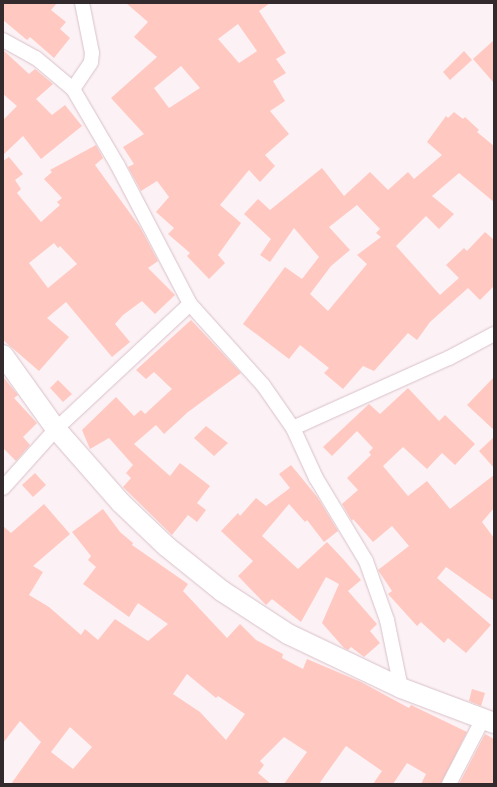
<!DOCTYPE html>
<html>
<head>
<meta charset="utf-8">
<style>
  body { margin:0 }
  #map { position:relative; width:497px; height:787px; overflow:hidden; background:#fcf2f5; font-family:"Titillium Web",sans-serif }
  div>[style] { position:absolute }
  .building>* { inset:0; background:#ffc8c1 }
  .roads { filter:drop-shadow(0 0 1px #d9c1c9) drop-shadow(0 0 1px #d9c1c9) }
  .street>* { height:14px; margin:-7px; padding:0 7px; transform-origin:7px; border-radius:7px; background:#fff }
  .secondary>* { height:20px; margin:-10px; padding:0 10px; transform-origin:10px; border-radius:10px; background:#fff }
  span { translate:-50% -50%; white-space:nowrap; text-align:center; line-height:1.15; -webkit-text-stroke:4px #fff; paint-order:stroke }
  .frame { position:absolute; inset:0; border:4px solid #332a2d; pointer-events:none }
</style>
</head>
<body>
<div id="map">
  <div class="building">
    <div style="clip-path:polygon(3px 3px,57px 3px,51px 10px,66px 22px,60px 29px,70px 38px,54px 58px,30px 37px,27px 40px,3px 20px)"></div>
    <div style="clip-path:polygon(evenodd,126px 3px,270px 3px,259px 11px,286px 53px,276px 59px,286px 73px,273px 81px,285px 101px,270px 111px,289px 134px,265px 155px,275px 166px,260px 182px,249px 170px,220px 205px,241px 223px,218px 255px,225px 263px,209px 279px,187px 256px,190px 253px,168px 234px,174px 228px,156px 212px,169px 197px,157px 181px,141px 191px,128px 167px,134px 164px,123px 147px,144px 134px,111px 98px,157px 57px,134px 37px,148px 22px,126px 3px,238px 24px,257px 51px,239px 63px,218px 39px,238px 24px,126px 3px,181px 66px,200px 88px,169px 108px,154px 88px,181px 66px)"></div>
    <div style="clip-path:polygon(494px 40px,494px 83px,473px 59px)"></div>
    <div style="clip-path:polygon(3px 50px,29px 74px,35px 69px,53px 84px,36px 99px,52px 115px,65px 105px,82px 126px,41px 159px,23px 136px,3px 155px,3px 120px,17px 106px,3px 94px)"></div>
    <div style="clip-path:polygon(464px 51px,472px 60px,450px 80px,443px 72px)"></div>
    <div style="clip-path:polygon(evenodd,454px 112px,463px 119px,465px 117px,479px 130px,477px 132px,494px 146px,494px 202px,459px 173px,432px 196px,454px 214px,439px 229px,426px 216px,396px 246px,440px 295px,459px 278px,446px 265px,464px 248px,467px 251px,485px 232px,494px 240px,494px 286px,480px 300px,468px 288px,430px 322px,417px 340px,408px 333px,374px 371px,363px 366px,343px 389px,324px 373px,329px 368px,300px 345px,289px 359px,243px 324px,285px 267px,302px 279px,319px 257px,294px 228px,270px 262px,260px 255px,271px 239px,244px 214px,258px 199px,270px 210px,322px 168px,344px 196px,370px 172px,388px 190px,408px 172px,414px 179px,442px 155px,427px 142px,446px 116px,448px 118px,454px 112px,357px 205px,380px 229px,376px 233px,381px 237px,357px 255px,367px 264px,328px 311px,310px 294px,331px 266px,350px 250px,329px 227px,357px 205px)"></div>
    <div style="clip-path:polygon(evenodd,96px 145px,103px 158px,95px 165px,140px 227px,158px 261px,148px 268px,175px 295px,155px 314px,142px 301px,123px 315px,115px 324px,130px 342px,112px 357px,66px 302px,47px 318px,69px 337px,39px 371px,3px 340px,3px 161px,9px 157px,23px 174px,15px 180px,21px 189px,17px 193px,41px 222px,60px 205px,57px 202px,62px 198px,44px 179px,52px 172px,50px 170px,96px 145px,54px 243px,58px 248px,60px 246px,77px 264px,48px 288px,29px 263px,54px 243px)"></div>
    <div style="clip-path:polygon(191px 320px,241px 373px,188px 412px,164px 434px,156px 425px,134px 444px,170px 476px,180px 463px,210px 486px,197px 503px,206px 510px,197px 522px,188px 515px,172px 535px,123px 487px,131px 478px,126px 473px,133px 465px,109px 438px,90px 449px,82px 430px,116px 397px,134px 416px,141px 410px,145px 414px,172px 389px,154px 372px,146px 379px,136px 370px)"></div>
    <div style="clip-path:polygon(3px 377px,18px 395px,14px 398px,37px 423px,23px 437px,30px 445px,16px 461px,3px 448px)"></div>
    <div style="clip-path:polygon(494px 377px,494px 430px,467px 405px)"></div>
    <div style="clip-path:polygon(58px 380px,72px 394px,63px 402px,50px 388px)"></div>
    <div style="clip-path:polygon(408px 388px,439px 421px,445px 415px,475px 444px,455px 465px,442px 453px,427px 469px,403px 447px,383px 466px,408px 496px,427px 481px,450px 509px,494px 475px,494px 508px,482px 522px,494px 538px,494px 601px,446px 567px,437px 578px,491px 625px,466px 653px,448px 638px,444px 643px,421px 622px,417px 626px,388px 594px,392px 591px,378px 570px,409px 546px,392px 526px,373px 542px,353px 519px,352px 521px,342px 504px,358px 490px,347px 478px,371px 455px,369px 452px,373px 448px,357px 431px,332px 456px,323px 447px,369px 404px,380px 414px)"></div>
    <div style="clip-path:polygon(206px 426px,228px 443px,214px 456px,194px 438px)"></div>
    <div style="clip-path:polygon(494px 437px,494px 468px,479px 451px)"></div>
    <div style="clip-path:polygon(291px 465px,318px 498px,338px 531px,324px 542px,307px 520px,305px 522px,289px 504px,262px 536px,298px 569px,327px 542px,344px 560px,361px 580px,348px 591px,377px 624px,370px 631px,380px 643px,364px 657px,351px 647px,348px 650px,344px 648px,322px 623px,339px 584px,326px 577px,301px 622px,272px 599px,266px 605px,238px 576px,253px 561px,221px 531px,238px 513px,240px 516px,256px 498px,266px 506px,290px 488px,279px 474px)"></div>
    <div style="clip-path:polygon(35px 473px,46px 485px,33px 497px,22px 485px)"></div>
    <div style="clip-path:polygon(evenodd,44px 504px,70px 534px,33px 566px,43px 572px,29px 595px,49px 607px,81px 635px,85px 629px,98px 640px,115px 619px,148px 641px,168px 624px,138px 603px,129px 617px,83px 584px,96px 567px,88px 560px,91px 556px,72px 532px,103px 509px,120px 532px,133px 543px,132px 545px,188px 584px,183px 591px,227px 638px,240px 624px,256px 640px,283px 654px,282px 658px,303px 669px,307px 659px,361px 682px,409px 708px,411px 705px,467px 732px,441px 784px,421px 784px,426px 774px,407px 763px,393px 784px,373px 784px,382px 771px,346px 746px,319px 784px,284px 784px,307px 752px,284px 737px,260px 761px,264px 765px,258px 773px,271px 784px,11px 784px,41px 742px,20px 721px,3px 743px,3px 526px,11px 533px,44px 504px,187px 674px,216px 698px,218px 696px,245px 714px,226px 740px,200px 712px,173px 694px,187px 674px,44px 504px,70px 727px,92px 747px,73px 769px,51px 752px,70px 727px)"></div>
    <div style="clip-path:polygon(472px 689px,485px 693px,481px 706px,469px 701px)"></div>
    <div style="clip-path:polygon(485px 734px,494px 739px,494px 784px,459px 784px)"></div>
  </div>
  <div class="roads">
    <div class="street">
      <div style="left:3px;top:40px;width:38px;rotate:29deg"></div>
      <div style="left:36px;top:58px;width:48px;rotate:40deg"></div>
      <div style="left:73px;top:89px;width:89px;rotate:59.7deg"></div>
      <div style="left:118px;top:166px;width:156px;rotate:62.4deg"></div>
      <div style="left:190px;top:304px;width:109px;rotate:48deg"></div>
      <div style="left:263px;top:385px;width:52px;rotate:55.1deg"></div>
      <div style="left:293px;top:428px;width:55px;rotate:65.3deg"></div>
      <div style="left:316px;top:478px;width:97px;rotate:58.9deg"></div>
      <div style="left:366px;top:561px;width:63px;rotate:70.4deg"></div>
      <div style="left:387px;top:620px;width:69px;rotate:78.4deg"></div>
      <div style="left:73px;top:89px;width:32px;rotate:-56deg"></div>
      <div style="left:91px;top:62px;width:9px;rotate:-84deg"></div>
      <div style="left:92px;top:53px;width:51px;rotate:-101.3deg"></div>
      <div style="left:293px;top:428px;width:171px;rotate:-24.2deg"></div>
      <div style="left:449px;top:358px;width:51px;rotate:-28.1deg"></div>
      <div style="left:3px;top:488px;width:79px;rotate:-48.1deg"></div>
      <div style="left:56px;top:429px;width:183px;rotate:-43deg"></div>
      <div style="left:449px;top:784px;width:73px;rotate:-62.4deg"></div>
    </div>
    <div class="secondary">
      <div style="left:3px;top:355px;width:91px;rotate:54.4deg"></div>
      <div style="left:56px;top:429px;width:98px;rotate:48.7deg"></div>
      <div style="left:121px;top:503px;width:62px;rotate:43.7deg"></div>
      <div style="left:166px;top:546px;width:72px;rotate:38.8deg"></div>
      <div style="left:222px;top:591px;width:79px;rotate:33.1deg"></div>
      <div style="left:288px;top:634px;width:125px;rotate:25.5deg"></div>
      <div style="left:401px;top:688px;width:99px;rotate:20.6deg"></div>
    </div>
  </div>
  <div class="frame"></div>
</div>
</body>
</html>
